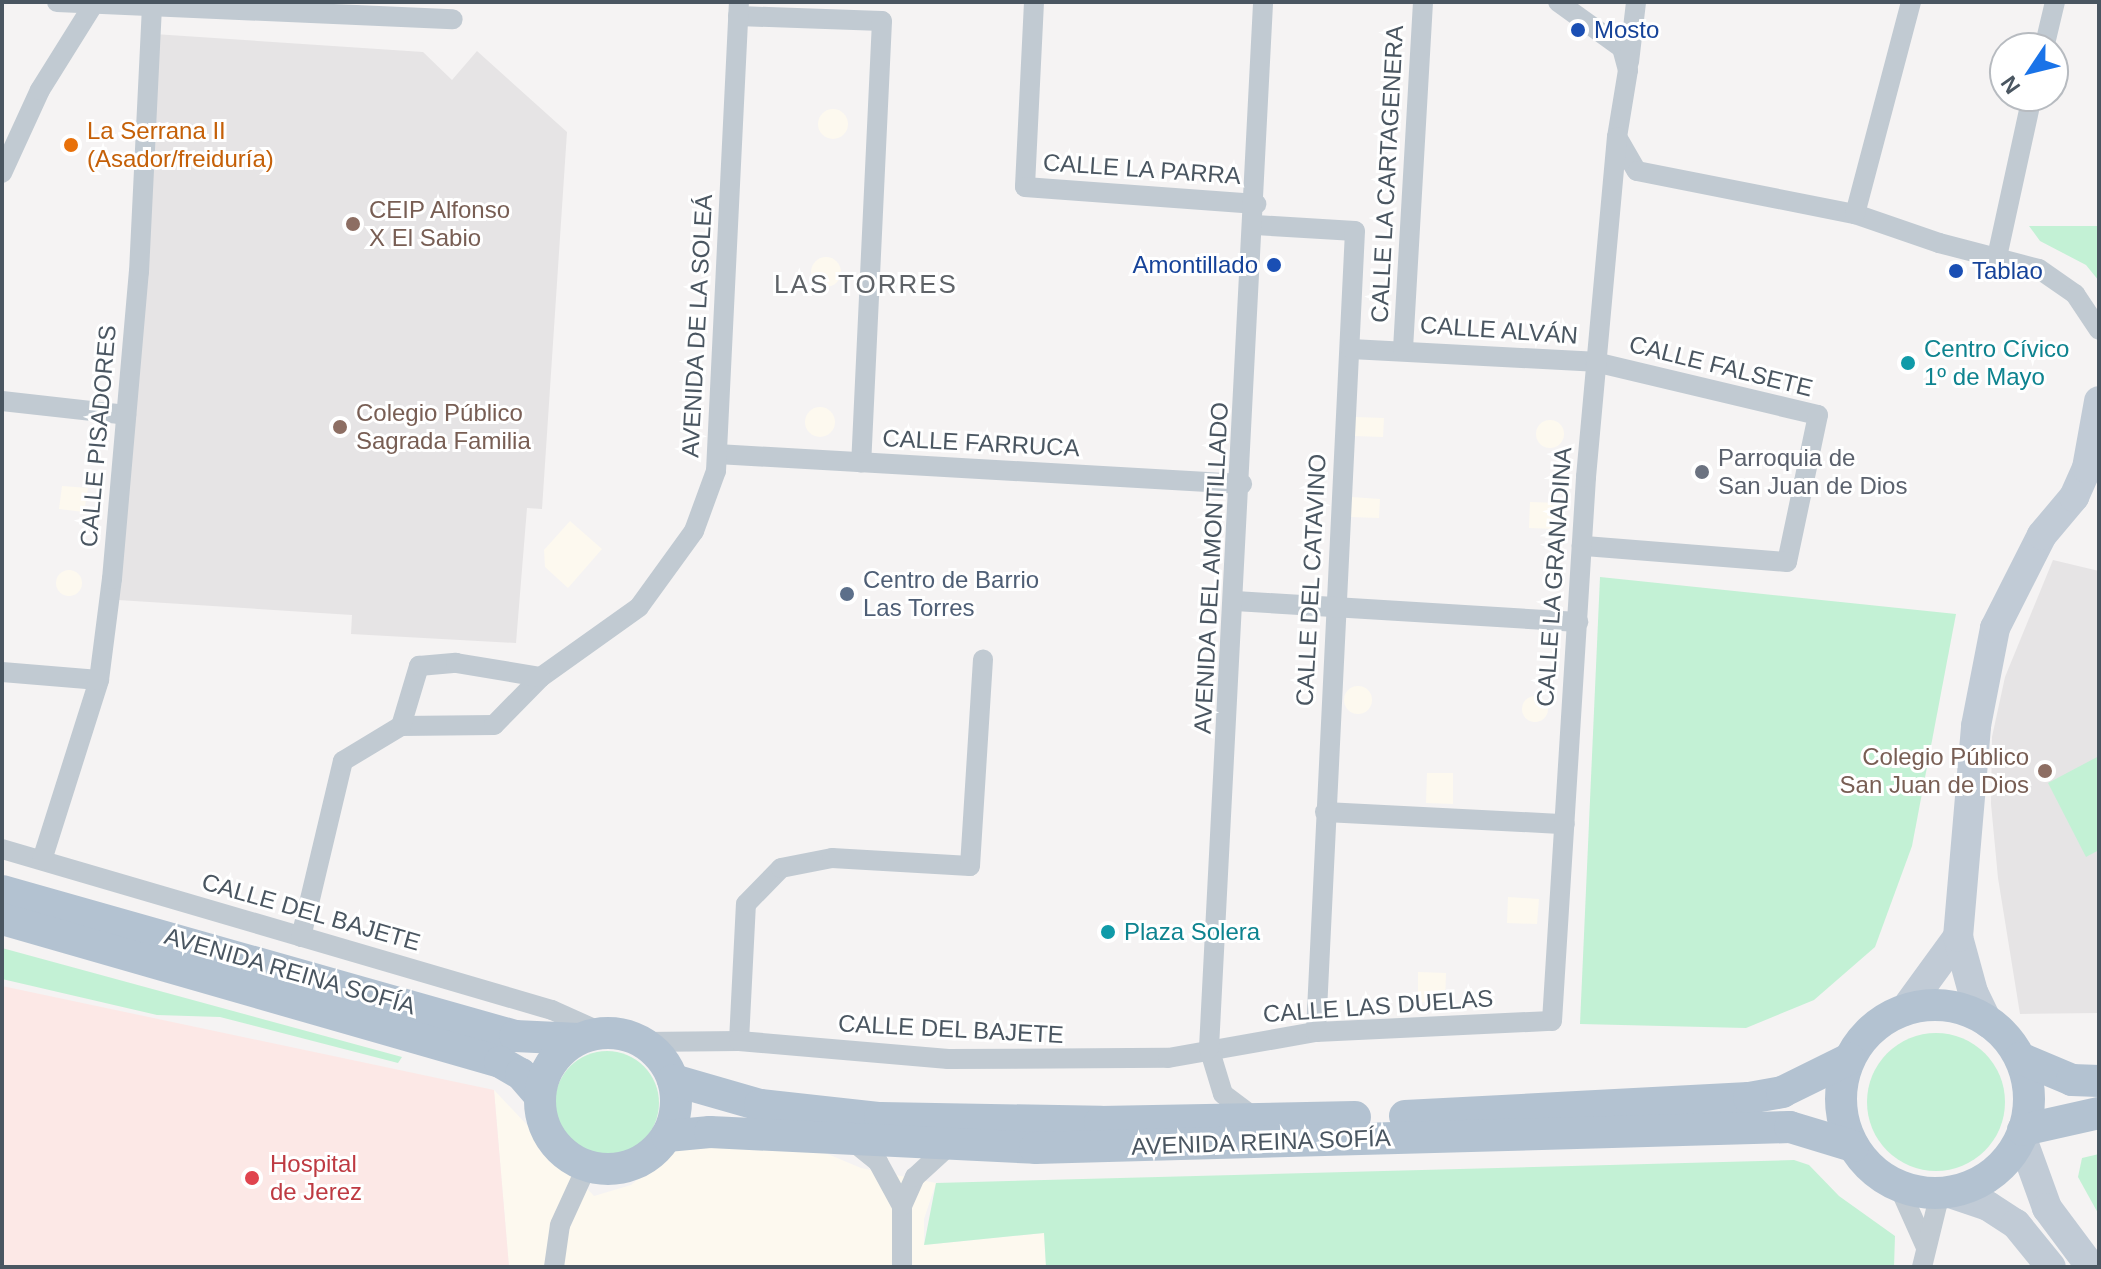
<!DOCTYPE html>
<html>
<head>
<meta charset="utf-8">
<style>
  body { margin:0 }
  #map { position:relative; width:2101px; height:1269px; overflow:hidden; background:#f5f3f3; font-family:Helvetica,sans-serif }
  div>[style] { position:absolute }
  .commercial>* { inset:0; background:#fdf9ef }
  .round { border-radius:50% }
  .education>* { inset:0; background:#e6e4e5 }
  .medical>* { inset:0; background:#fce8e6 }
  .green>* { inset:0; background:#c3f1d5 }
  .street>* { height:20px; margin:-10px; padding:0 10px; transform-origin:10px; border-radius:10px; background:#c1cad2 }
  .secondary>* { height:30px; margin:-15px; padding:0 15px; transform-origin:15px; border-radius:15px; background:#c1cbd6 }
  .primary>* { height:32px; margin:-16px; padding:0 16px; transform-origin:16px; border-radius:16px; background:#b3c2d1 }
  .primary>.ring { margin:-16px; padding:0; box-sizing:content-box; background:none; border:32px solid #b3c2d1; border-radius:50% }
  .dots>* { width:22px; height:22px; translate:-50% -50%; box-sizing:border-box; border:4px solid #fff; border-radius:50% }
  span { translate:-50% -50%; white-space:nowrap; text-align:center; line-height:1.15; -webkit-text-stroke:6px #fff; paint-order:stroke }
  .transit-label { font-size:24px; color:#164399 }
  .left { translate:0 -50%; text-align:left }
  .right { translate:-100% -50%; text-align:right }
  .food-label { font-size:24px; color:#c56008 }
  .street-label { font-size:24px; color:#4a5661 }
  .education-label { font-size:24px; color:#785e54 }
  .culture-label { font-size:24px; color:#0d838f }
  .worship-label { font-size:24px; color:#5b616d }
  .service-label { font-size:24px; color:#4e5e75 }
  .health-label { font-size:24px; color:#be3a42 }
  .neighbourhood-label { font-size:26px; color:#5f6368; letter-spacing:2px }
  .frame { position:absolute; inset:0; border:4px solid #4a5661; pointer-events:none }
  .north { position:absolute; left:1989px; top:32px; width:80px; height:80px; box-sizing:border-box; background:#fff; border:2px solid #b7bbc0; border-radius:50%; rotate:235deg; font-size:22px; font-weight:700; line-height:32px; text-align:center; color:#4a5661 }
  .north::after { content:''; display:block; margin:auto; width:28px; height:36px; background:#1a73e8; clip-path:polygon(50% 0,100% 100%,50% 72%,0 100%) }
</style>
</head>
<body>
<div id="map">
  <div class="commercial">
    <div class="round" style="left:818px;top:109px;width:30px;height:30px"></div>
    <div class="round" style="left:811px;top:257px;width:30px;height:30px"></div>
    <div class="round" style="left:805px;top:407px;width:30px;height:30px"></div>
    <div style="clip-path:polygon(1355px 417px,1384px 418px,1383px 437px,1354px 436px)"></div>
    <div class="round" style="left:1536px;top:420px;width:28px;height:28px"></div>
    <div style="clip-path:polygon(62px 486px,88px 488px,84px 512px,59px 509px)"></div>
    <div style="clip-path:polygon(1351px 497px,1380px 499px,1379px 518px,1350px 517px)"></div>
    <div style="clip-path:polygon(1530px 502px,1559px 503px,1558px 529px,1529px 528px)"></div>
    <div style="clip-path:polygon(570px 521px,602px 549px,568px 588px,545px 567px,544px 550px)"></div>
    <div class="round" style="left:56px;top:570px;width:26px;height:26px"></div>
    <div class="round" style="left:1344px;top:686px;width:28px;height:28px"></div>
    <div class="round" style="left:1522px;top:696px;width:26px;height:26px"></div>
    <div style="clip-path:polygon(1427px 773px,1453px 773px,1453px 804px,1426px 803px)"></div>
    <div style="clip-path:polygon(1508px 897px,1539px 899px,1537px 924px,1507px 923px)"></div>
    <div style="clip-path:polygon(1418px 972px,1446px 973px,1445px 1003px,1418px 1002px)"></div>
    <div style="clip-path:polygon(494px 1090px,594px 1196px,631px 1185px,674px 1149px,717px 1143px,823px 1152px,861px 1168px,936px 1183px,924px 1219px,924px 1245px,1044px 1233px,1046px 1267px,509px 1267px)"></div>
  </div>
  <div class="education">
    <div style="clip-path:polygon(154px 34px,423px 52px,452px 80px,477px 51px,567px 132px,542px 509px,527px 508px,516px 643px,351px 634px,352px 615px,118px 600px)"></div>
    <div style="clip-path:polygon(2053px 560px,2099px 571px,2099px 1013px,2020px 1014px,1998px 878px,1991px 804px,1992px 737px,2005px 677px)"></div>
  </div>
  <div class="medical">
    <div style="clip-path:polygon(2px 986px,494px 1090px,509px 1267px,2px 1267px)"></div>
  </div>
  <div class="green">
    <div style="clip-path:polygon(2029px 226px,2099px 226px,2099px 281px,2086px 265px,2040px 241px)"></div>
    <div style="clip-path:polygon(1600px 577px,1956px 614px,1912px 846px,1875px 947px,1814px 1000px,1746px 1028px,1580px 1024px)"></div>
    <div style="clip-path:polygon(2099px 756px,2099px 850px,2086px 857px,2048px 783px)"></div>
    <div style="clip-path:polygon(2px 948px,402px 1057px,398px 1063px,220px 1017px,157px 1015px,2px 979px)"></div>
    <div class="round" style="left:1867px;top:1033px;width:138px;height:138px"></div>
    <div class="round" style="left:555px;top:1051px;width:104px;height:104px"></div>
    <div style="clip-path:polygon(2099px 1154px,2099px 1215px,2078px 1177px,2082px 1158px)"></div>
    <div style="clip-path:polygon(1794px 1160px,1809px 1165px,1839px 1196px,1895px 1236px,1894px 1267px,1046px 1267px,1044px 1233px,924px 1245px,936px 1183px)"></div>
  </div>
  <div class="street">
    <div style="left:57px;top:2px;width:396px;rotate:2.5deg"></div>
    <div style="left:1034px;top:2px;width:185px;rotate:92.8deg"></div>
    <div style="left:1025px;top:187px;width:232px;rotate:4.2deg"></div>
    <div style="left:1558px;top:2px;width:79px;rotate:35.7deg"></div>
    <div style="left:1622px;top:48px;width:23px;rotate:75deg"></div>
    <div style="left:1628px;top:70px;width:68px;rotate:99.3deg"></div>
    <div style="left:1617px;top:137px;width:39px;rotate:60deg"></div>
    <div style="left:1637px;top:171px;width:222px;rotate:11.2deg"></div>
    <div style="left:1855px;top:214px;width:89px;rotate:19deg"></div>
    <div style="left:1939px;top:243px;width:103px;rotate:14.6deg"></div>
    <div style="left:2039px;top:269px;width:44px;rotate:34.8deg"></div>
    <div style="left:2075px;top:294px;width:43px;rotate:56.3deg"></div>
    <div style="left:738px;top:16px;width:144px;rotate:2deg"></div>
    <div style="left:882px;top:21px;width:442px;rotate:92.7deg"></div>
    <div style="left:2044px;top:48px;width:47px;rotate:-76.6deg"></div>
    <div style="left:1629px;top:62px;width:60px;rotate:-83.3deg"></div>
    <div style="left:2px;top:173px;width:91px;rotate:-65.4deg"></div>
    <div style="left:40px;top:90px;width:104px;rotate:-58deg"></div>
    <div style="left:1855px;top:214px;width:219px;rotate:-75.2deg"></div>
    <div style="left:1255px;top:225px;width:100px;rotate:3.4deg"></div>
    <div style="left:1355px;top:231px;width:802px;rotate:92.79deg"></div>
    <div style="left:1997px;top:257px;width:165px;rotate:-77.7deg"></div>
    <div style="left:1351px;top:349px;width:244px;rotate:3deg"></div>
    <div style="left:1595px;top:362px;width:229px;rotate:13.4deg"></div>
    <div style="left:1818px;top:415px;width:150px;rotate:101.9deg"></div>
    <div style="left:1787px;top:562px;width:206px;rotate:-175.5deg"></div>
    <div style="left:1403px;top:349px;width:348px;rotate:-86.7deg"></div>
    <div style="left:2px;top:401px;width:125px;rotate:6.4deg"></div>
    <div style="left:717px;top:454px;width:526px;rotate:3.27deg"></div>
    <div style="left:1235px;top:601px;width:344px;rotate:3.5deg"></div>
    <div style="left:2px;top:672px;width:97px;rotate:4.7deg"></div>
    <div style="left:401px;top:726px;width:93px;rotate:-0.6deg"></div>
    <div style="left:494px;top:725px;width:67px;rotate:-45.6deg"></div>
    <div style="left:541px;top:677px;width:120px;rotate:-35.5deg"></div>
    <div style="left:639px;top:607px;width:94px;rotate:-54.1deg"></div>
    <div style="left:694px;top:531px;width:64px;rotate:-69.9deg"></div>
    <div style="left:716px;top:471px;width:470px;rotate:-87.2deg"></div>
    <div style="left:1325px;top:812px;width:240px;rotate:2.9deg"></div>
    <div style="left:2px;top:849px;width:573px;rotate:16.32deg"></div>
    <div style="left:552px;top:1010px;width:56px;rotate:24.3deg"></div>
    <div style="left:42px;top:860px;width:189px;rotate:-72.4deg"></div>
    <div style="left:99px;top:680px;width:102px;rotate:-82.7deg"></div>
    <div style="left:112px;top:579px;width:308px;rotate:-85deg"></div>
    <div style="left:139px;top:272px;width:264px;rotate:-87.2deg"></div>
    <div style="left:301px;top:937px;width:181px;rotate:-76.6deg"></div>
    <div style="left:343px;top:761px;width:68px;rotate:-31.1deg"></div>
    <div style="left:401px;top:726px;width:63px;rotate:-73.3deg"></div>
    <div style="left:419px;top:666px;width:37px;rotate:-5deg"></div>
    <div style="left:456px;top:663px;width:86px;rotate:9.4deg"></div>
    <div style="left:739px;top:1041px;width:137px;rotate:-87.1deg"></div>
    <div style="left:746px;top:904px;width:50px;rotate:-45.8deg"></div>
    <div style="left:781px;top:868px;width:52px;rotate:-11.1deg"></div>
    <div style="left:832px;top:858px;width:138px;rotate:3.3deg"></div>
    <div style="left:970px;top:866px;width:207px;rotate:-86.4deg"></div>
    <div style="left:643px;top:1042px;width:96px;rotate:-0.6deg"></div>
    <div style="left:739px;top:1041px;width:210px;rotate:4.9deg"></div>
    <div style="left:948px;top:1059px;width:220px;rotate:-0.3deg"></div>
    <div style="left:1168px;top:1058px;width:150px;rotate:-10deg"></div>
    <div style="left:1316px;top:1032px;width:236px;rotate:-2.7deg"></div>
    <div style="left:1552px;top:1021px;width:545px;rotate:-86.42deg"></div>
    <div style="left:1586px;top:477px;width:341px;rotate:-84.8deg"></div>
    <div style="left:1255px;top:1118px;width:40px;rotate:-143deg"></div>
    <div style="left:1223px;top:1094px;width:48px;rotate:-106.9deg"></div>
    <div style="left:1209px;top:1048px;width:1047px;rotate:-87.04deg"></div>
    <div style="left:851px;top:1140px;width:35px;rotate:39deg"></div>
    <div style="left:878px;top:1162px;width:50px;rotate:61.4deg"></div>
    <div style="left:1899px;top:1187px;width:64px;rotate:65.9deg"></div>
    <div style="left:554px;top:1267px;width:42px;rotate:-81.9deg"></div>
    <div style="left:560px;top:1225px;width:65px;rotate:-65.4deg"></div>
    <div style="left:902px;top:1267px;width:61px;rotate:-90deg"></div>
    <div style="left:902px;top:1206px;width:32px;rotate:-66deg"></div>
    <div style="left:915px;top:1177px;width:49px;rotate:-42.5deg"></div>
    <div style="left:1922px;top:1267px;width:76px;rotate:-76.3deg"></div>
  </div>
  <div class="secondary">
    <div style="left:1904px;top:1011px;width:92px;rotate:-53.9deg"></div>
    <div style="left:1988px;top:1023px;width:34px;rotate:-116deg"></div>
    <div style="left:1973px;top:992px;width:57px;rotate:-105.3deg"></div>
    <div style="left:1958px;top:937px;width:212px;rotate:-85.1deg"></div>
    <div style="left:1976px;top:726px;width:100px;rotate:-79deg"></div>
    <div style="left:1995px;top:628px;width:104px;rotate:-63.2deg"></div>
    <div style="left:2042px;top:535px;width:50px;rotate:-49.9deg"></div>
    <div style="left:2074px;top:497px;width:32px;rotate:-66deg"></div>
    <div style="left:2087px;top:468px;width:68px;rotate:-79.8deg"></div>
    <div style="left:2021px;top:1136px;width:77px;rotate:70.1deg"></div>
    <div style="left:2047px;top:1208px;width:74px;rotate:53.3deg"></div>
    <div style="left:1947px;top:1192px;width:43px;rotate:18.9deg"></div>
    <div style="left:1988px;top:1206px;width:33px;rotate:33deg"></div>
    <div style="left:2016px;top:1224px;width:55px;rotate:50.9deg"></div>
  </div>
  <div class="primary">
    <div style="left:2px;top:891px;width:533px;rotate:15.78deg"></div>
    <div style="left:515px;top:1036px;width:64px;rotate:2.7deg"></div>
    <div style="left:2px;top:919px;width:518px;rotate:16.02deg"></div>
    <div style="left:500px;top:1062px;width:24px;rotate:30deg"></div>
    <div style="left:521px;top:1074px;width:29px;rotate:49deg"></div>
    <div class="ring" style="left:1841px;top:1005px;width:156px;height:156px"></div>
    <div class="ring" style="left:540px;top:1033px;width:104px;height:104px"></div>
    <div style="left:2020px;top:1058px;width:56px;rotate:22.9deg"></div>
    <div style="left:2072px;top:1080px;width:27px;rotate:2deg"></div>
    <div style="left:673px;top:1080px;width:91px;rotate:16deg"></div>
    <div style="left:760px;top:1105px;width:121px;rotate:6.2deg"></div>
    <div style="left:880px;top:1118px;width:220px;rotate:1deg"></div>
    <div style="left:1100px;top:1122px;width:255px;rotate:-1.1deg"></div>
    <div style="left:1405px;top:1116px;width:344px;rotate:-3deg"></div>
    <div style="left:1749px;top:1098px;width:34px;rotate:-10deg"></div>
    <div style="left:1782px;top:1092px;width:75px;rotate:-26.2deg"></div>
    <div style="left:2023px;top:1130px;width:78px;rotate:-12.6deg"></div>
    <div style="left:667px;top:1136px;width:43px;rotate:-5.3deg"></div>
    <div style="left:710px;top:1132px;width:325px;rotate:2.8deg"></div>
    <div style="left:1035px;top:1148px;width:755px;rotate:-1.59deg"></div>
    <div style="left:1790px;top:1127px;width:66px;rotate:16.8deg"></div>
  </div>
  <div class="dots">
    <div style="left:1578px;top:30px;background:#1a4fb4"></div>
    <div style="left:71px;top:145px;background:#e8710a"></div>
    <div style="left:353px;top:224px;background:#8d6e63"></div>
    <div style="left:1274px;top:265px;background:#1a4fb4"></div>
    <div style="left:1956px;top:271px;background:#1a4fb4"></div>
    <div style="left:1908px;top:363px;background:#0f9aa8"></div>
    <div style="left:340px;top:427px;background:#8d6e63"></div>
    <div style="left:1702px;top:472px;background:#6b7280"></div>
    <div style="left:847px;top:594px;background:#5c6f8a"></div>
    <div style="left:2045px;top:771px;background:#8d6e63"></div>
    <div style="left:1108px;top:932px;background:#0f9aa8"></div>
    <div style="left:252px;top:1178px;background:#e0444e"></div>
  </div>
  <div class="transit-label">
    <span class="left" style="left:1594px;top:30px">Mosto</span>
    <span class="right" style="left:1258px;top:265px">Amontillado</span>
    <span class="left" style="left:1972px;top:271px">Tablao</span>
  </div>
  <div class="food-label">
    <span class="left" style="left:87px;top:145px">La Serrana II<br>(Asador/freiduría)</span>
  </div>
  <div class="street-label">
    <span style="left:1142px;top:169px;rotate:4deg">CALLE LA PARRA</span>
    <span style="left:1387px;top:174px;rotate:-87deg">CALLE LA CARTAGENERA</span>
    <span style="left:697px;top:326px;rotate:-87deg">AVENIDA DE LA SOLEÁ</span>
    <span style="left:1499px;top:330px;rotate:4deg">CALLE ALVÁN</span>
    <span style="left:1721px;top:366px;rotate:14deg">CALLE FALSETE</span>
    <span style="left:98px;top:436px;rotate:-85deg">CALLE PISADORES</span>
    <span style="left:981px;top:443px;rotate:3deg">CALLE FARRUCA</span>
    <span style="left:1211px;top:568px;rotate:-87deg">AVENIDA DEL AMONTILLADO</span>
    <span style="left:1554px;top:577px;rotate:-86deg">CALLE LA GRANADINA</span>
    <span style="left:1311px;top:580px;rotate:-87deg">CALLE DEL CATAVINO</span>
    <span style="left:311px;top:912px;rotate:16deg">CALLE DEL BAJETE</span>
    <span style="left:290px;top:971px;rotate:16deg">AVENIDA REINA SOFÍA</span>
    <span style="left:1378px;top:1006px;rotate:-4deg">CALLE LAS DUELAS</span>
    <span style="left:951px;top:1029px;rotate:3deg">CALLE DEL BAJETE</span>
    <span style="left:1261px;top:1142px;rotate:-2deg">AVENIDA REINA SOFÍA</span>
  </div>
  <div class="education-label">
    <span class="left" style="left:369px;top:224px">CEIP Alfonso<br>X El Sabio</span>
    <span class="left" style="left:356px;top:427px">Colegio Público<br>Sagrada Familia</span>
    <span class="right" style="left:2029px;top:771px">Colegio Público<br>San Juan de Dios</span>
  </div>
  <div class="culture-label">
    <span class="left" style="left:1924px;top:363px">Centro Cívico<br>1º de Mayo</span>
    <span class="left" style="left:1124px;top:932px">Plaza Solera</span>
  </div>
  <div class="worship-label">
    <span class="left" style="left:1718px;top:472px">Parroquia de<br>San Juan de Dios</span>
  </div>
  <div class="service-label">
    <span class="left" style="left:863px;top:594px">Centro de Barrio<br>Las Torres</span>
  </div>
  <div class="health-label">
    <span class="left" style="left:270px;top:1178px">Hospital<br>de Jerez</span>
  </div>
  <div class="neighbourhood-label">
    <span style="left:866px;top:285px">LAS TORRES</span>
  </div>
  <div class="frame"></div>
  <div class="north">N</div>
</div>
</body>
</html>
